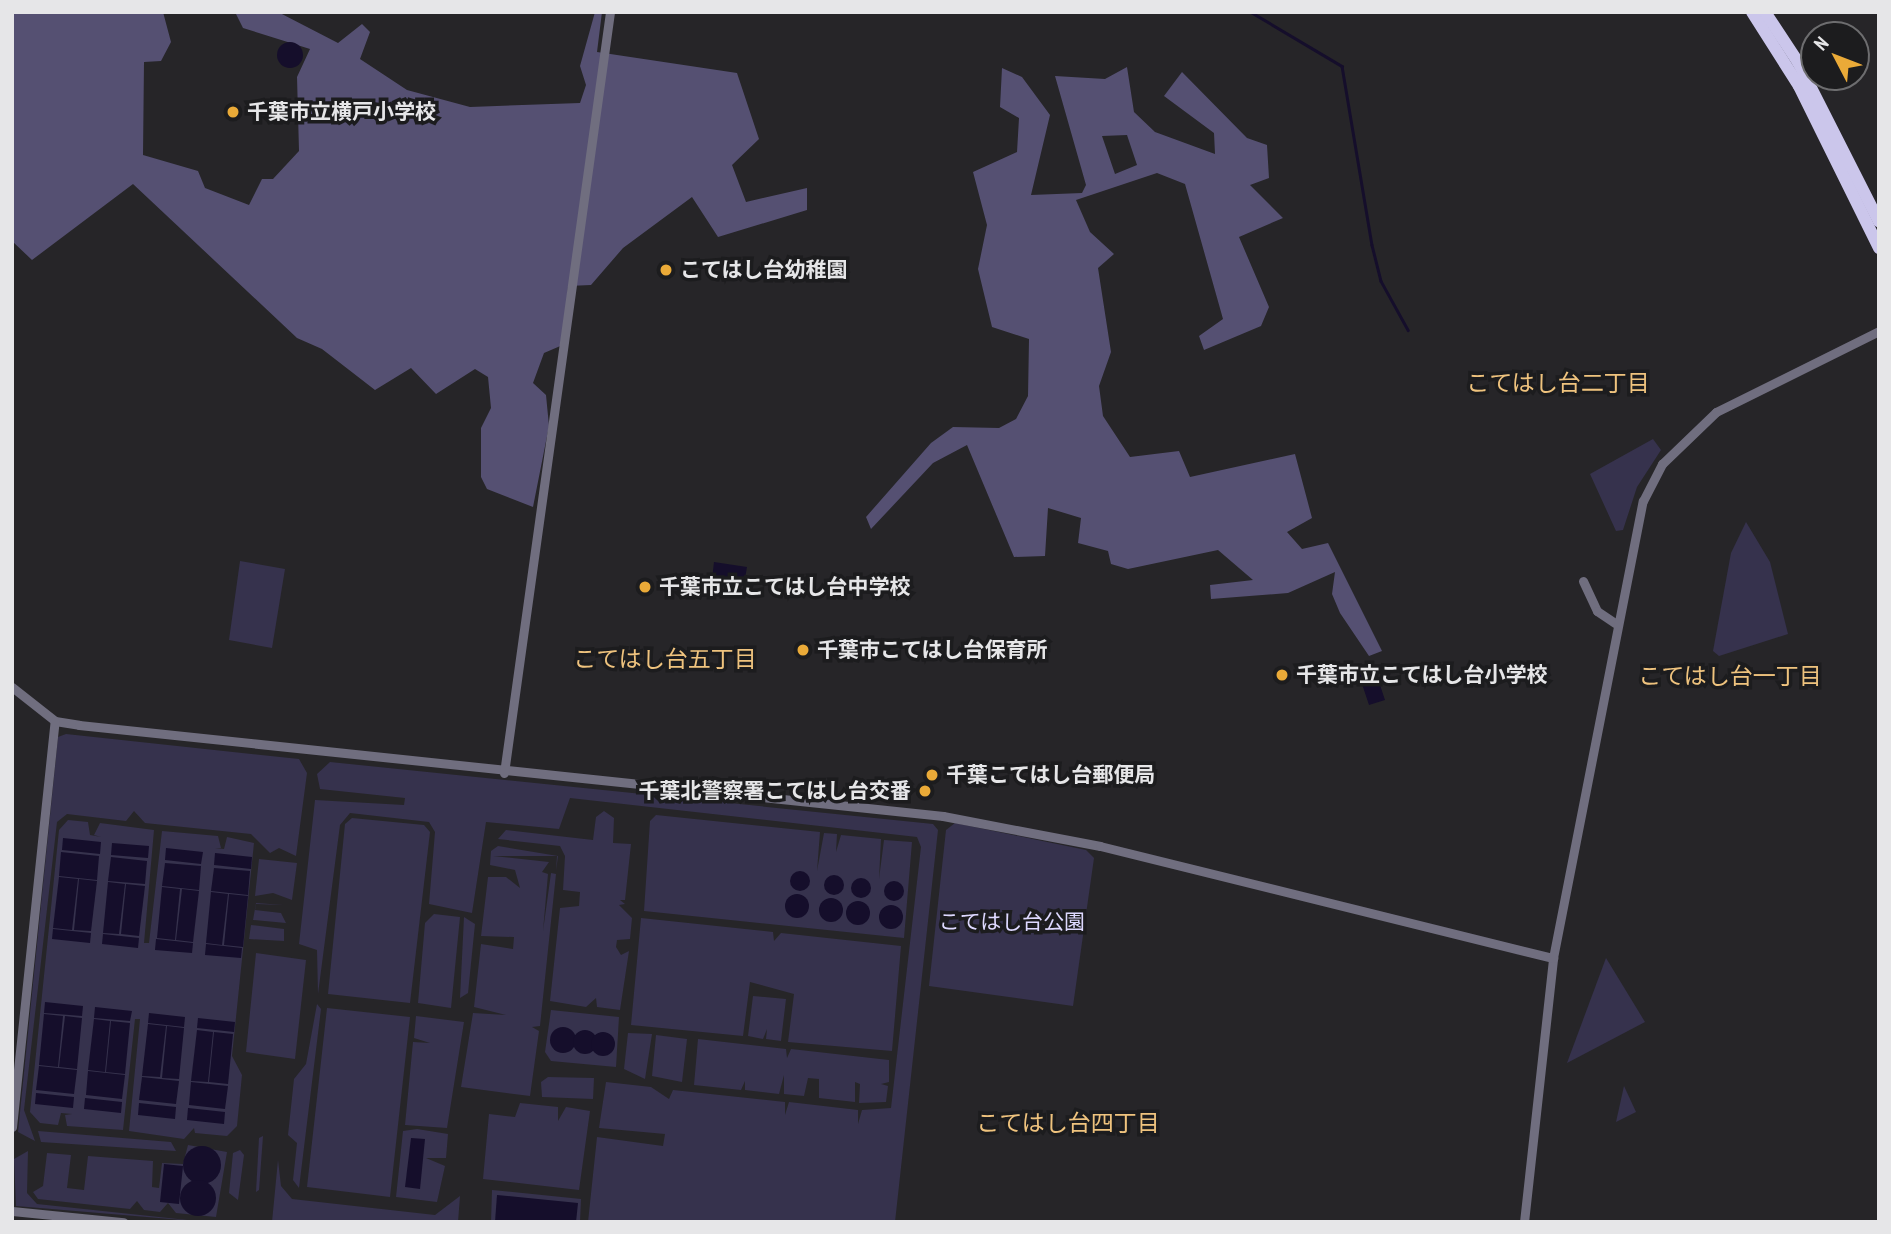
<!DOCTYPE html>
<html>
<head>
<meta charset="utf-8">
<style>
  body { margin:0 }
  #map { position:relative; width:1891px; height:1234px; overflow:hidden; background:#262528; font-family:"PT Sans Narrow","Noto Sans JP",sans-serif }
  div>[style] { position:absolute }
  .green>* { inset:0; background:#36324d }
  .forest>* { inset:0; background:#555072 }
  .water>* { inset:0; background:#150e2b }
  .round { border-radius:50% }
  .stream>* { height:2.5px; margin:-1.25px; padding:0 1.25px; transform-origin:1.25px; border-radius:1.25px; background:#150e2b }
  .tertiary>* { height:9px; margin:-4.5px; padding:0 4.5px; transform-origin:4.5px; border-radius:4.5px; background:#706e7f }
  .trunk>* { height:12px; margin:-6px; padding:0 6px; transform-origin:6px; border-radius:6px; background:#cbc6eb }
  .dots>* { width:19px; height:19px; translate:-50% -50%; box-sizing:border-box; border:4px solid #1c1c1e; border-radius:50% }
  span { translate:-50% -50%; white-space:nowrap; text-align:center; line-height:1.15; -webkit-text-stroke:7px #1c1c1e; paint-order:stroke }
  .poi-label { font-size:21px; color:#e6e6e8; font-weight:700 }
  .left { translate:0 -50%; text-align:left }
  .right { translate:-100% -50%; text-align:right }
  .park-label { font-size:21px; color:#ded9ff }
  .neighbourhood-label { font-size:23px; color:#efc37e }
  .frame { position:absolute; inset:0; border:14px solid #e6e6e8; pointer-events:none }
  .north { position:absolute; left:1800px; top:21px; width:70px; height:70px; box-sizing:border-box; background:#1c1c1e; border:2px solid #6d6d6f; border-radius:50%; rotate:312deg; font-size:19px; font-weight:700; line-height:28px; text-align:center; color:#e6e6e8 }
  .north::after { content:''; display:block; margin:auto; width:24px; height:32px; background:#eaaa38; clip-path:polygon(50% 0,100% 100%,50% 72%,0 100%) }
</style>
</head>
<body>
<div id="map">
  <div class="green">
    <div style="clip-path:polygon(1653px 439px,1661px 450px,1637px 487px,1623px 530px,1616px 531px,1590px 474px)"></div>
    <div style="clip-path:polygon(1746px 522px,1770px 562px,1788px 634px,1719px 656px,1713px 651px,1731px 553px)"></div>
    <div style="clip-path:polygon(240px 561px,285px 569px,272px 648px,229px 640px)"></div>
    <div style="clip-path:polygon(66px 734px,299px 759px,307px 773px,296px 856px,279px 848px,270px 853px,251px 834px,145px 823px,134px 811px,126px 821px,67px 814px,57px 822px,24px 1110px,35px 1141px,18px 1132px,58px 737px)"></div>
    <div style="clip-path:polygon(330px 762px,933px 824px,938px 830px,895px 1222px,588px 1222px,597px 1137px,663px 1146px,665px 1134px,599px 1128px,606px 1082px,651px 1087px,669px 1099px,673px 1090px,785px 1102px,785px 1115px,789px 1102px,858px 1110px,858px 1124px,862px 1110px,891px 1108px,921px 847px,917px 837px,570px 798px,559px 829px,486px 822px,472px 913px,429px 904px,435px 832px,429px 822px,350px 813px,340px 825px,318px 994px,317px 950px,299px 944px,315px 800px,404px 805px,405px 798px,320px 789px,317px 774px)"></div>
    <div style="clip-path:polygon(604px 811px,614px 818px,613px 843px,631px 844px,625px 900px,620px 900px,625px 904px,619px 905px,632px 918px,630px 939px,617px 940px,616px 947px,621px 955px,629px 951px,620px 1010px,597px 1007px,596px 998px,586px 1007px,550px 1001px,560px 908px,579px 906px,580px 892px,563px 890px,565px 856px,560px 846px,498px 839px,506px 830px,593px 840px,596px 817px)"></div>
    <div style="clip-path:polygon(656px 815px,820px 832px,817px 871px,824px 833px,837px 834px,836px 852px,841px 835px,881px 839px,879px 879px,884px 840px,912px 842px,904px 938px,644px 911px,650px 821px)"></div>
    <div style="clip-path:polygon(352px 818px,424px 825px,430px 832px,410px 1003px,328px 994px,345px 824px)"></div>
    <div style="clip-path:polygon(68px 820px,88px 822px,90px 835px,101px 837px,94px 835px,100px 823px,154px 830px,144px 943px,149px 943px,162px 831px,218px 836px,221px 848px,215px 848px,224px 849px,227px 837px,254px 843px,232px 1056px,242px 1075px,237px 1126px,227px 1136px,195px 1133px,194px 1128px,184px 1139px,129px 1131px,140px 1019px,135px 1019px,123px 1130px,67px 1126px,65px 1115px,72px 1114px,61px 1113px,58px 1125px,40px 1123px,30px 1112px,59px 830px)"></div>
    <div style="clip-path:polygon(955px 823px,1086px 850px,1094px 858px,1073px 1006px,929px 986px,946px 830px)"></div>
    <div style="clip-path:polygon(498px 846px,558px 856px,556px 871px,557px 856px,493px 856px,549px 862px,542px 872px,548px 874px,543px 931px,551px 873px,556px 874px,540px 1026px,532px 1027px,539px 1031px,530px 1096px,461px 1087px,473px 1013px,506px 1015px,474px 1007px,481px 944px,513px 949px,514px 937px,481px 936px,488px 877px,506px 877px,520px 888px,515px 870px,490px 865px,491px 851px)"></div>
    <div style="clip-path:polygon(259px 859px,297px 863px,292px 900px,273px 893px,255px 896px)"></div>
    <div style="clip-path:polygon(256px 903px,284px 905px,256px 904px,255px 910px,281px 913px,286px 923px,253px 920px)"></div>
    <div style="clip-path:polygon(434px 914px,460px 917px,451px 1008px,418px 1003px,425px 923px)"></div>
    <div style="clip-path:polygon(464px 917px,475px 924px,468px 993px,460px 998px)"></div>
    <div style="clip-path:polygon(641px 918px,773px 932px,774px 941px,781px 933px,901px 946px,892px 1051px,788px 1042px,794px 994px,750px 982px,743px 1036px,631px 1025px)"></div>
    <div style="clip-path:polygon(251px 925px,284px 929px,284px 941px,249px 939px)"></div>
    <div style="clip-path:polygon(256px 953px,306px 960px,295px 1059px,246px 1052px)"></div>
    <div style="clip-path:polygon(1606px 958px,1645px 1022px,1567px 1063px)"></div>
    <div style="clip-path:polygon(753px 996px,786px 999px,781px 1041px,766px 1039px,767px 1029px,763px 1039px,748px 1036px)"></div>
    <div style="clip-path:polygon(317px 1004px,321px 1009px,299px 1188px,293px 1180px,297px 1143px,288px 1135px,294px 1079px,306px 1064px)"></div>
    <div style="clip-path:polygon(327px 1008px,410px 1017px,390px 1197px,307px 1187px)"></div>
    <div style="clip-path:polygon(551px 1010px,619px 1017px,616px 1067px,551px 1061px,545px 1052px)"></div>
    <div style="clip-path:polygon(416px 1016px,464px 1022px,447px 1128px,405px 1125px,413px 1042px,430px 1043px,414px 1038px)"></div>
    <div style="clip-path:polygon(628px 1033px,652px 1034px,645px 1079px,624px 1069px)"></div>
    <div style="clip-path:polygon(656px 1035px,687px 1039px,682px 1082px,652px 1076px)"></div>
    <div style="clip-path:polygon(698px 1039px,786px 1049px,787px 1058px,791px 1049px,889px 1060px,889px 1082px,881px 1084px,888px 1086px,886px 1102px,859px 1103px,860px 1084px,855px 1082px,855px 1102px,819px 1098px,819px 1079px,808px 1078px,804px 1096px,784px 1094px,784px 1075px,779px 1094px,745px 1090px,745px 1081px,741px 1090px,694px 1085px)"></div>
    <div style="clip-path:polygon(548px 1077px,594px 1078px,593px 1099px,542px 1097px,541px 1082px)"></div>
    <div style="clip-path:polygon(1624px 1086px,1636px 1112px,1616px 1122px)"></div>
    <div style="clip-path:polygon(520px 1103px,558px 1107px,558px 1121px,566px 1107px,590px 1111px,579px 1190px,483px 1179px,489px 1114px,515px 1117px)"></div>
    <div style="clip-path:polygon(417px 1129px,448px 1134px,446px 1158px,426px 1158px,445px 1166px,437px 1202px,396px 1197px,403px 1131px)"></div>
    <div style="clip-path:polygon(38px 1131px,171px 1142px,176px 1151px,41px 1142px)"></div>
    <div style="clip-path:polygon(263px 1136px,259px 1190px,256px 1192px,259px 1138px)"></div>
    <div style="clip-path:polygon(188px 1145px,227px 1152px,216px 1217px,176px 1213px,168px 1203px,160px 1212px,144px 1210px,137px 1201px,130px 1209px,38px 1199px,33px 1192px,43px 1186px,47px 1153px,71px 1155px,67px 1188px,84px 1190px,88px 1156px,153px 1161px,152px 1187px,159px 1188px,162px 1163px,183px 1164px)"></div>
    <div style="clip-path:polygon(240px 1150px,244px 1155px,238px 1200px,229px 1193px,233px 1153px)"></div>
    <div style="clip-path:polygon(28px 1151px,27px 1193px,37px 1204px,206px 1222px,16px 1206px,14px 1159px)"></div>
    <div style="clip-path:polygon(278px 1160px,281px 1186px,292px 1199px,435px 1215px,460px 1196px,458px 1222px,272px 1222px)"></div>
    <div style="clip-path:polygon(492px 1190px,581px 1199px,580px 1222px,491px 1222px)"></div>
  </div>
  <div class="forest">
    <div style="clip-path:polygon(12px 12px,163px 12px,171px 42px,161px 61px,144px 62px,143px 155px,198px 171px,205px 188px,249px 205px,262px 179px,273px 179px,299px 151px,297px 77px,310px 49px,243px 28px,235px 12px,278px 12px,338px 43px,362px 24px,370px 32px,360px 59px,407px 90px,470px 107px,580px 103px,586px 85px,580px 66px,595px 12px,602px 12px,597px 52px,737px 73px,759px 139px,732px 165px,746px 202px,807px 188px,807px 210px,718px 237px,692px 197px,623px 248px,591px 285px,568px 286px,565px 344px,544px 353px,533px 383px,546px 395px,549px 426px,533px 507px,487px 489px,481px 477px,481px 428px,491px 408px,488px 377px,475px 369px,436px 394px,411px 368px,375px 390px,322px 349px,297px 338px,133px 184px,32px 260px,12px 241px)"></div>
    <div style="clip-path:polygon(evenodd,1127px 67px,1134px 112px,1155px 132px,1215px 154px,1214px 133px,1164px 96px,1182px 72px,1247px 138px,1267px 145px,1269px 178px,1250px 185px,1283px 218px,1239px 237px,1269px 307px,1261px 326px,1204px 350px,1199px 336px,1223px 319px,1185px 184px,1157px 173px,1076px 200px,1090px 232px,1114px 254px,1098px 268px,1111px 352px,1099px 386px,1103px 416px,1130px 457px,1179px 451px,1190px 477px,1295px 454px,1312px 518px,1287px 532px,1302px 549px,1328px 543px,1382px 651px,1369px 656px,1340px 613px,1332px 594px,1335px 572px,1288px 593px,1211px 599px,1210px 585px,1253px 580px,1218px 550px,1128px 569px,1111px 564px,1108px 551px,1078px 543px,1081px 518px,1048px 508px,1045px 556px,1014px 557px,967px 445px,933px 463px,871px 529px,866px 517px,931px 443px,953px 427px,999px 428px,1016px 419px,1028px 396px,1029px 339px,992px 327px,978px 269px,987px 225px,973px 172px,1017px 152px,1019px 118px,1000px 107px,1002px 68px,1022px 77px,1050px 115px,1031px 195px,1082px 193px,1086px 185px,1055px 76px,1105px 79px,1127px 67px,1127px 135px,1137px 165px,1115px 174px,1102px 136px,1127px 135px)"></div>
  </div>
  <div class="water">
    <div class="round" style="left:277px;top:42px;width:26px;height:26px"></div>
    <div style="clip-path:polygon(714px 562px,747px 567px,744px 584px,712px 579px)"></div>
    <div style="clip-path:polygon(1375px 670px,1385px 700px,1369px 705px,1359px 675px)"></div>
    <div style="clip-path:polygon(63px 838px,101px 842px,100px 854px,62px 850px)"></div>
    <div style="clip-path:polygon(112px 843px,149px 846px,148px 858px,111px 855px)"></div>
    <div style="clip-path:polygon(166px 848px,203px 852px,201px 864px,165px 860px)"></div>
    <div style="clip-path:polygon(61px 852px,99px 856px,97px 880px,59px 876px)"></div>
    <div style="clip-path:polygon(215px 853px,252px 857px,251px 869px,214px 865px)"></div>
    <div style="clip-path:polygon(111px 857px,147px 861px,145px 884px,108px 881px)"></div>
    <div style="clip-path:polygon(165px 863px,201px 866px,199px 890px,162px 886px)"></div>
    <div style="clip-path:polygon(214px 868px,250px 871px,248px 895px,211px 891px)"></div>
    <div class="round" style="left:790px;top:871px;width:20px;height:20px"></div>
    <div class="round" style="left:824px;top:875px;width:20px;height:20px"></div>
    <div style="clip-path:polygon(59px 877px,78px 879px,72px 930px,53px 928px)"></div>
    <div class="round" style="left:851px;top:878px;width:20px;height:20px"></div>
    <div style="clip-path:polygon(79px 879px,97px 881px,91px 931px,74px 930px)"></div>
    <div class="round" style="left:884px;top:881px;width:20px;height:20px"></div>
    <div style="clip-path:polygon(108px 882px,125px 884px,119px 934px,103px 933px)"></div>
    <div style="clip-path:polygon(126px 884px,145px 886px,139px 936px,121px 934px)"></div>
    <div style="clip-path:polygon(162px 887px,180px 889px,175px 940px,157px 938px)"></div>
    <div style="clip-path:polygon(182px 889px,199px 891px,193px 942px,176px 940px)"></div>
    <div style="clip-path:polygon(211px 892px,228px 894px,222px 945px,206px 943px)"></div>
    <div class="round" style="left:785px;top:894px;width:24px;height:24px"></div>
    <div style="clip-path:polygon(229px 894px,248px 896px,243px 947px,224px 945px)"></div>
    <div class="round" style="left:819px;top:898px;width:24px;height:24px"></div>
    <div class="round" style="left:846px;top:901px;width:24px;height:24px"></div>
    <div class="round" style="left:879px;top:905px;width:24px;height:24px"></div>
    <div style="clip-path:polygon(53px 929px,91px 933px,90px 943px,52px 939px)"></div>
    <div style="clip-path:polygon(103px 934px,139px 938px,138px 948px,102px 944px)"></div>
    <div style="clip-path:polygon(156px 939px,193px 943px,192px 953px,155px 950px)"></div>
    <div style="clip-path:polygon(206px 944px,242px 948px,241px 958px,205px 955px)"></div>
    <div style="clip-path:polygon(45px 1002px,83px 1006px,82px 1016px,44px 1013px)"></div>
    <div style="clip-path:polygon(95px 1007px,132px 1011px,130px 1021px,94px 1018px)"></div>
    <div style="clip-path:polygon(149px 1013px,185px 1017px,184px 1027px,148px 1023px)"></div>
    <div style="clip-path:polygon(44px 1014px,63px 1016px,58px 1067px,39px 1065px)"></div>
    <div style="clip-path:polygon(65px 1016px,82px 1018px,77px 1069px,59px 1067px)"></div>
    <div style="clip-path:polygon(198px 1018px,235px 1022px,234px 1032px,197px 1028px)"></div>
    <div style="clip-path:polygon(94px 1019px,110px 1021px,105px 1072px,88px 1070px)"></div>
    <div style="clip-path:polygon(111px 1021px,130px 1023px,125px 1074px,106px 1072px)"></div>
    <div style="clip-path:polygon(148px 1024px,166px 1026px,160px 1077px,142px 1076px)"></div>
    <div style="clip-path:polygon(167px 1026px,184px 1028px,179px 1079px,162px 1078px)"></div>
    <div class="round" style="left:550px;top:1027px;width:26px;height:26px"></div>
    <div class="round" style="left:573px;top:1030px;width:24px;height:24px"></div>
    <div style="clip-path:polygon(197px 1030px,213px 1032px,208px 1082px,191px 1081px)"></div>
    <div style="clip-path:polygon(214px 1032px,233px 1034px,228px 1084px,209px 1082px)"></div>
    <div class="round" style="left:591px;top:1032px;width:24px;height:24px"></div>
    <div style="clip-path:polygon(39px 1066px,77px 1070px,74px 1094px,36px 1090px)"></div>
    <div style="clip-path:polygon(88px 1071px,125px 1075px,122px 1099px,86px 1095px)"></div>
    <div style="clip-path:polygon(142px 1077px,179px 1081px,176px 1104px,139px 1100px)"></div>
    <div style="clip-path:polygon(191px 1082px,228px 1086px,225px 1109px,189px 1105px)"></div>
    <div style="clip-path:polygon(36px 1093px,74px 1097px,73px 1108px,35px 1104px)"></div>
    <div style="clip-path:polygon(85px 1098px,122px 1102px,121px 1113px,84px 1109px)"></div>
    <div style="clip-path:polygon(139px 1103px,176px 1107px,175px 1119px,138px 1115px)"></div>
    <div style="clip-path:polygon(188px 1108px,225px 1112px,224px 1124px,187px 1120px)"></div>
    <div style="clip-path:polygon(411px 1138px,425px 1139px,420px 1189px,405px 1187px)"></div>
    <div class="round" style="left:183px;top:1146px;width:38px;height:38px"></div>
    <div style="clip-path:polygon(164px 1164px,183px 1166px,179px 1204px,160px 1202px)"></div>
    <div class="round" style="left:180px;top:1180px;width:36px;height:36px"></div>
    <div style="clip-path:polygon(497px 1195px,578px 1203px,576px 1222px,495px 1222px)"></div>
  </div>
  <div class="stream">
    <div style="left:1251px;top:12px;width:106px;rotate:30.7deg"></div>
    <div style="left:1342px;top:66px;width:181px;rotate:80.5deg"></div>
    <div style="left:1372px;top:245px;width:37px;rotate:76deg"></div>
    <div style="left:1381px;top:281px;width:56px;rotate:61.1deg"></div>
  </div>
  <div class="tertiary">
    <div style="left:1583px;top:581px;width:33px;rotate:65deg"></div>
    <div style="left:1597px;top:611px;width:22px;rotate:34deg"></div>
    <div style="left:12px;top:687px;width:55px;rotate:38.3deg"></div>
    <div style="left:55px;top:721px;width:24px;rotate:9deg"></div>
    <div style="left:79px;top:725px;width:869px;rotate:6.01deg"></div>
    <div style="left:943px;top:816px;width:160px;rotate:10.8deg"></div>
    <div style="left:1100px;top:846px;width:467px;rotate:13.9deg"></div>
    <div style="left:504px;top:773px;width:768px;rotate:-82.07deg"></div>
    <div style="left:12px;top:1127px;width:408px;rotate:-84deg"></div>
    <div style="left:12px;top:1211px;width:112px;rotate:5.7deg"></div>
    <div style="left:1524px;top:1222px;width:266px;rotate:-83.7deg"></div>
    <div style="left:1553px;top:958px;width:466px;rotate:-78.9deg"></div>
    <div style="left:1643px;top:501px;width:42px;rotate:-62.8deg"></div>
    <div style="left:1662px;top:464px;width:75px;rotate:-43.9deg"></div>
    <div style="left:1716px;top:412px;width:182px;rotate:-26.4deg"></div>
  </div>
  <div class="trunk">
    <div style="left:1752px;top:12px;width:88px;rotate:57.6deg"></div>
    <div style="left:1799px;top:86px;width:181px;rotate:63.7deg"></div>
    <div style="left:1765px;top:12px;width:60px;rotate:56.6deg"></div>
    <div style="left:1798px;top:62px;width:179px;rotate:63.1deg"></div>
  </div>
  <div class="dots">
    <div style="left:233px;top:112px;background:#eaaa38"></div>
    <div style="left:666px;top:270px;background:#eaaa38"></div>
    <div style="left:645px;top:587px;background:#eaaa38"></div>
    <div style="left:803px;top:650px;background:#eaaa38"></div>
    <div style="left:1282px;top:675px;background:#eaaa38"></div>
    <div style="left:932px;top:775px;background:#eaaa38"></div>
    <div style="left:925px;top:791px;background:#eaaa38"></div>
  </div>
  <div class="poi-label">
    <span class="left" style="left:247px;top:112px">千葉市立横戸小学校</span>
    <span class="left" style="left:680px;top:270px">こてはし台幼稚園</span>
    <span class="left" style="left:659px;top:587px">千葉市立こてはし台中学校</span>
    <span class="left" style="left:817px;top:650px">千葉市こてはし台保育所</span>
    <span class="left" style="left:1296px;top:675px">千葉市立こてはし台小学校</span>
    <span class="left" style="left:946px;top:775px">千葉こてはし台郵便局</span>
    <span class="right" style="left:911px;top:791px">千葉北警察署こてはし台交番</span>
  </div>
  <div class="park-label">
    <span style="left:1012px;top:922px">こてはし台公園</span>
  </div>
  <div class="neighbourhood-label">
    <span style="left:1558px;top:383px">こてはし台二丁目</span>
    <span style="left:665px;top:659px">こてはし台五丁目</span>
    <span style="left:1730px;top:676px">こてはし台一丁目</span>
    <span style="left:1068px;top:1123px">こてはし台四丁目</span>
  </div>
  <div class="frame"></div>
  <div class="north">N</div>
</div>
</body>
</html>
